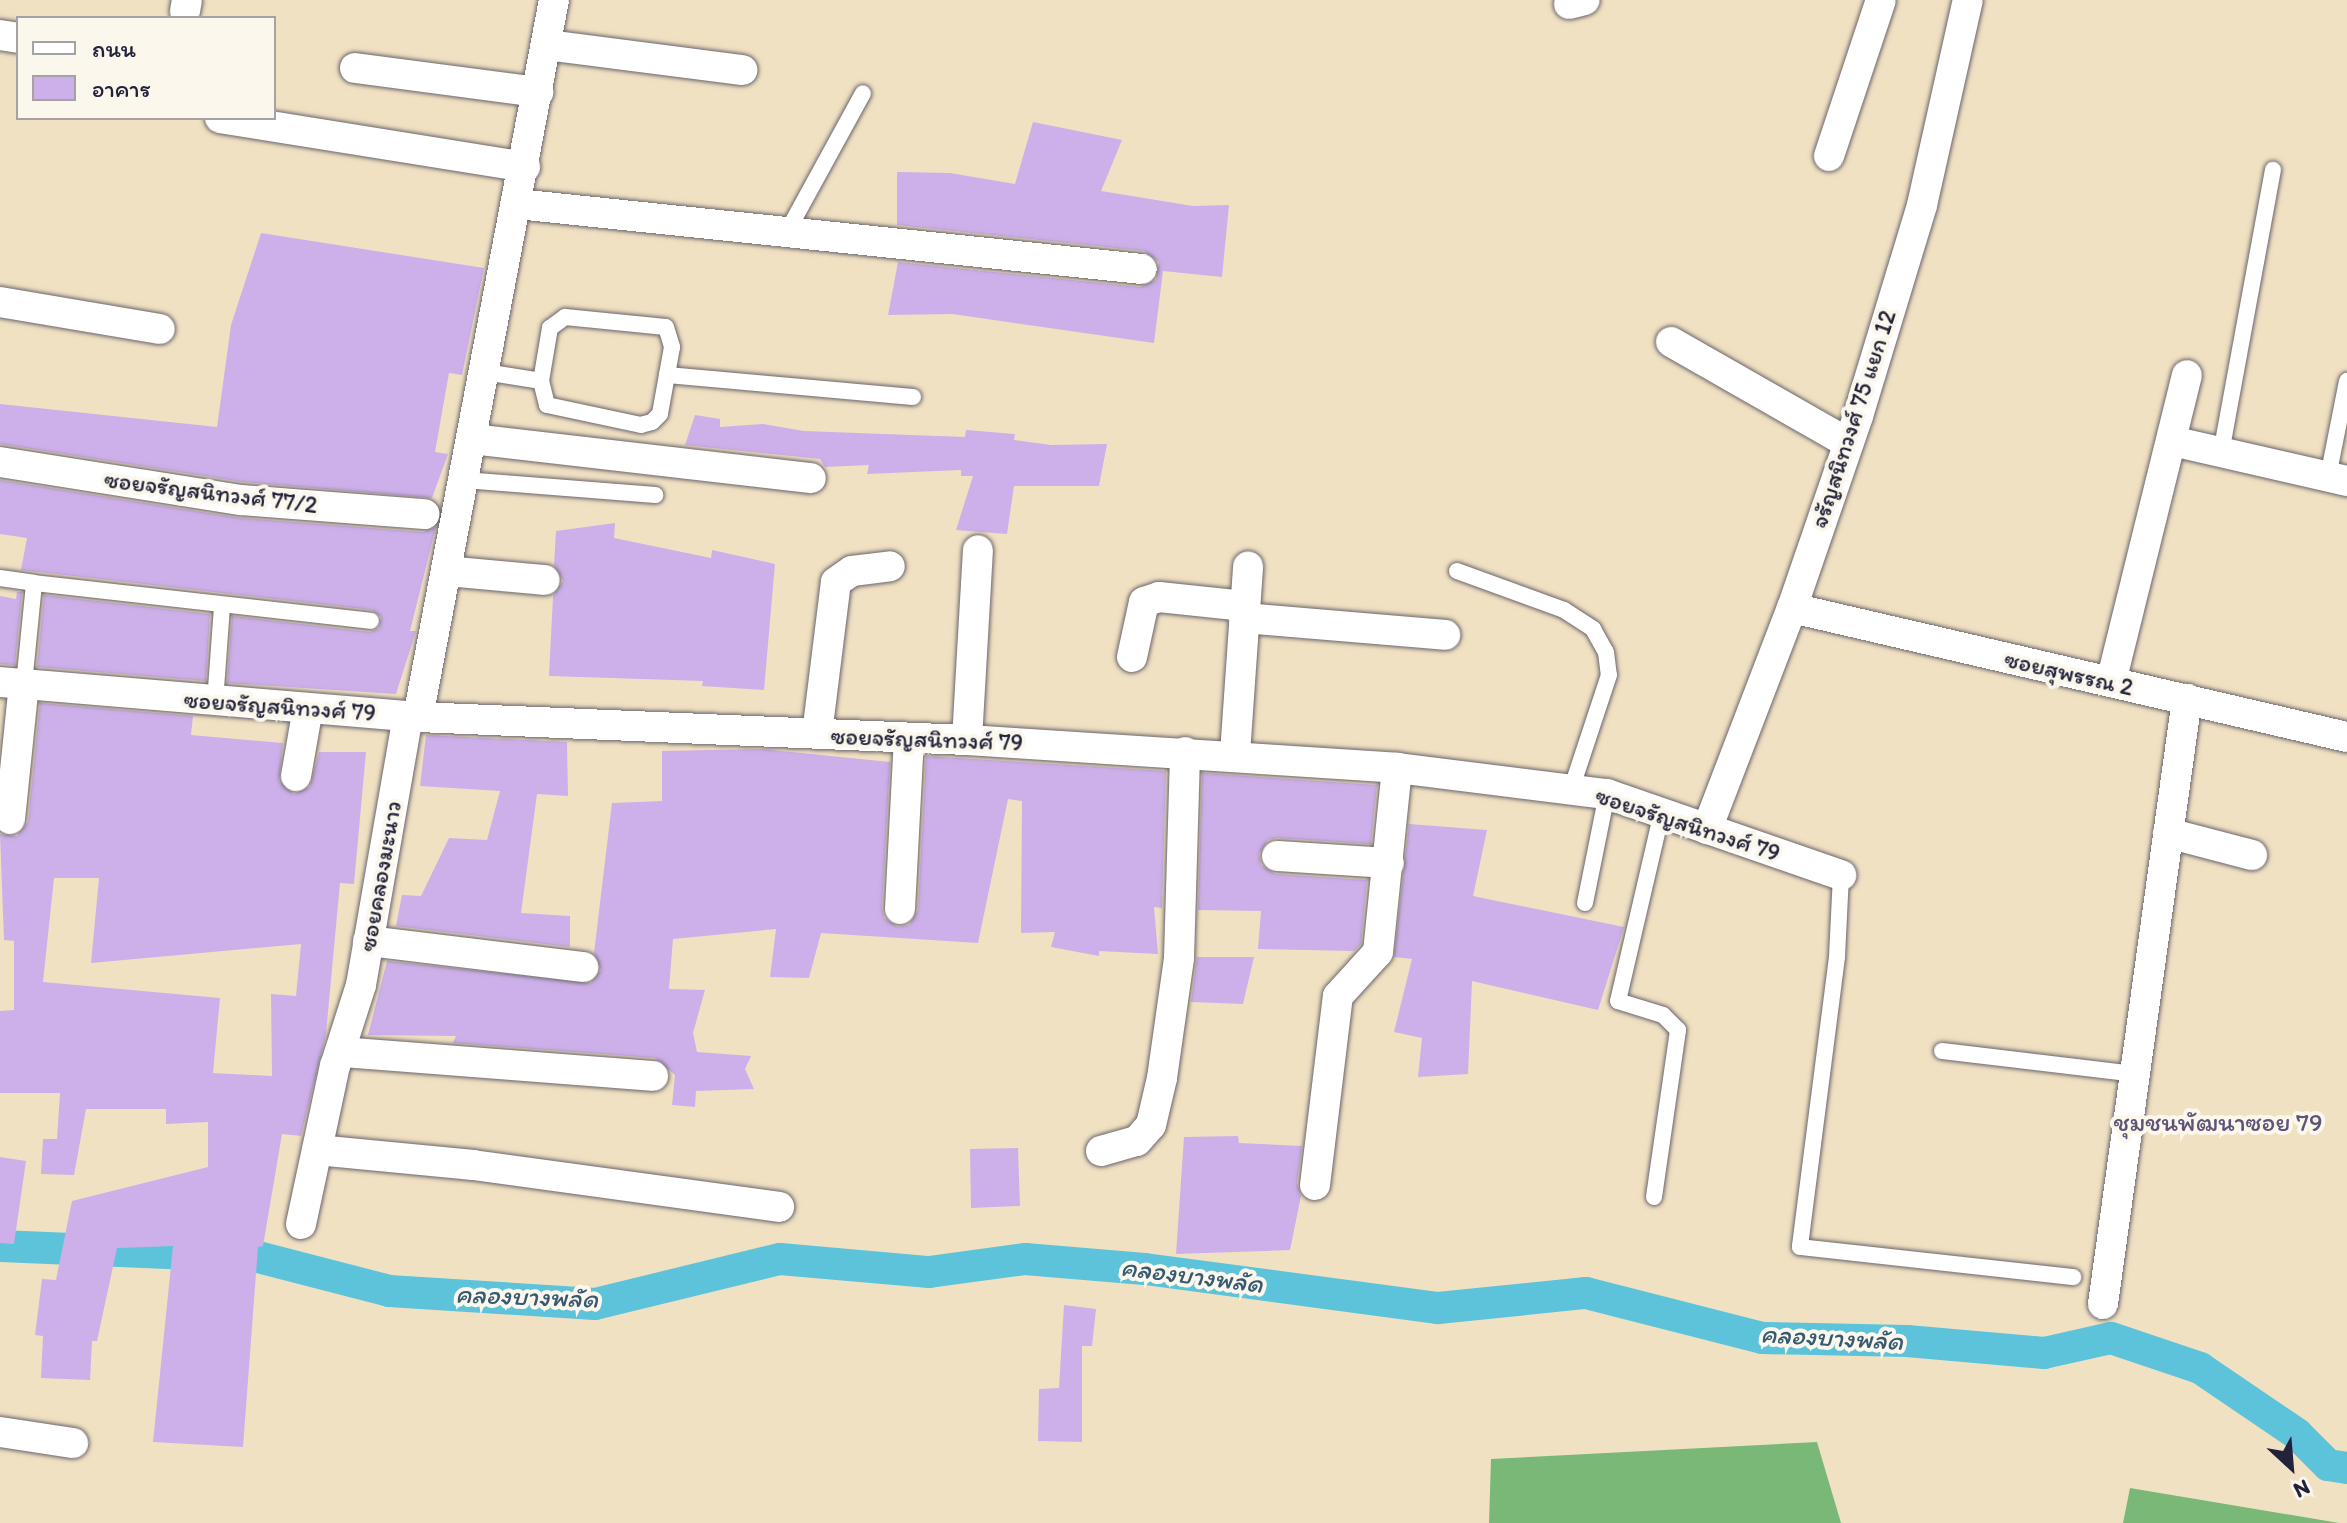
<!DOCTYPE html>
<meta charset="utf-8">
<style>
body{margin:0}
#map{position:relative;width:2347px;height:1523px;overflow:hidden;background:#f1e1c3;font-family:Itim,"Playpen Sans Thai",sans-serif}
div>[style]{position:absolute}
.forest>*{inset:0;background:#7ab878}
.canal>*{height:32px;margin:-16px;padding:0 16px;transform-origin:16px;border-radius:16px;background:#5dc3da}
.building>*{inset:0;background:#cdb0e9}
.roads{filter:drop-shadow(0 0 2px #6a656b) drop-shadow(0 0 2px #6a656b)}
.lane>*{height:16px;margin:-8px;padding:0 8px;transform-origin:8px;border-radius:8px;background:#fff}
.street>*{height:30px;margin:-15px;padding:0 15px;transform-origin:15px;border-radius:15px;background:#fff}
span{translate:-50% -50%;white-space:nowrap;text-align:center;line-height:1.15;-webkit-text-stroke:8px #fbf7ec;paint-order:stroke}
.street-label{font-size:24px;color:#22223b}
.neighbourhood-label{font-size:26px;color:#5e5478}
.water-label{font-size:26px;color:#375a73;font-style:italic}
.legend{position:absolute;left:16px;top:16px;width:260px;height:104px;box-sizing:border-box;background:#fbf7ec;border:2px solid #a4a2a5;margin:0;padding:10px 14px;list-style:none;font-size:24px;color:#22223b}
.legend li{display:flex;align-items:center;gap:16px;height:40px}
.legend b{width:40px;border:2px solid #a4a2a5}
.north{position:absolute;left:2251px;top:1427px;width:80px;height:80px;-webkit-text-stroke:6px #fbf7ec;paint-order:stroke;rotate:154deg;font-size:22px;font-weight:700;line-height:32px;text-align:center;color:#22223b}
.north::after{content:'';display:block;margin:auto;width:28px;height:36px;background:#22223b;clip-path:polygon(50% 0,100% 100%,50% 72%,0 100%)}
</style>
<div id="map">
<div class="forest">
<i style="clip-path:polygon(1817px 1442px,1841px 1523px,1489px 1523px,1491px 1459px)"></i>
<i style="clip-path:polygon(2130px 1488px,2339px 1523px,2123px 1523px)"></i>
</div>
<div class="canal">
<i style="left:0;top:1246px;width:258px;rotate:2.4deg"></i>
<i style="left:258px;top:1257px;width:135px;rotate:14.5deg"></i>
<i style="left:389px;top:1291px;width:206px;rotate:3.6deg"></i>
<i style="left:595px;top:1304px;width:190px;rotate:-13.7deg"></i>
<i style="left:780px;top:1259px;width:150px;rotate:5deg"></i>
<i style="left:929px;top:1272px;width:97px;rotate:-7.7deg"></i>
<i style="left:1025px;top:1259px;width:120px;rotate:4.8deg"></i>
<i style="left:1145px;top:1269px;width:296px;rotate:7.6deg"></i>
<i style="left:1438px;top:1308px;width:149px;rotate:-5.8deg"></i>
<i style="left:1586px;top:1293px;width:182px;rotate:14.3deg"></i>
<i style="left:1762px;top:1338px;width:145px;rotate:1.2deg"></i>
<i style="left:1907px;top:1341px;width:138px;rotate:5deg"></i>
<i style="left:2044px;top:1353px;width:69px;rotate:-12.6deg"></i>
<i style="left:2111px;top:1338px;width:94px;rotate:18.6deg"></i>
<i style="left:2200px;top:1368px;width:117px;rotate:34.2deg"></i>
<i style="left:2297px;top:1434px;width:44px;rotate:45deg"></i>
<i style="left:2328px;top:1465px;width:19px;rotate:9deg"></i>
</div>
<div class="building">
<i style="clip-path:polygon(1033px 122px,1122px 140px,1101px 191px,1193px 206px,1229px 205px,1222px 277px,1163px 271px,1154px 343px,952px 314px,888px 315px,898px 262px,1140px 287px,1156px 280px,1159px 262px,1144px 251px,897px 225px,897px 172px,950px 173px,1015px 184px)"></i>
<i style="clip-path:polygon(261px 233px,484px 268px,462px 375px,449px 373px,435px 452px,448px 454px,432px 498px,243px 482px,0 444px,0 404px,217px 427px,231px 325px)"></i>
<i style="clip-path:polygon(695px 415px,720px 419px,720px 427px,763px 424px,804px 431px,965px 437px,966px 430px,1015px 434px,1014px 440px,1051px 445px,1107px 444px,1099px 486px,1014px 486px,1007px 534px,956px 530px,973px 476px,961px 476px,961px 470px,867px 474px,869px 465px,825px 467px,820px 459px,685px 445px)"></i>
<i style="clip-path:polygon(0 480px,240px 518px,423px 532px,436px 527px,410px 631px,416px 631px,396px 694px,227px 683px,232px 616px,370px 632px,379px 628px,381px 617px,372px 610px,21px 570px,27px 538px,0 534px)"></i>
<i style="clip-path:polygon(615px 523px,614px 538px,711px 558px,712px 550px,775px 564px,764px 690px,702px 686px,703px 681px,549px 676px,553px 596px,563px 581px,554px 565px,556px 531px)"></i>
<i style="clip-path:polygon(17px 592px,22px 592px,15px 665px,0 664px,0 596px,16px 599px)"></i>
<i style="clip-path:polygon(44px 595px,210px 614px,206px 681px,37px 667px)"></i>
<i style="clip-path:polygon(evenodd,40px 703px,193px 716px,191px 735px,283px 743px,279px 781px,294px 794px,310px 787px,319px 752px,366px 752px,354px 884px,340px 883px,326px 1034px,301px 1136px,282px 1134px,263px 1246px,258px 1247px,243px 1447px,153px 1442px,173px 1246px,117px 1248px,97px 1341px,92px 1341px,90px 1380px,41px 1378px,43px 1336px,35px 1335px,42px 1279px,56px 1280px,72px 1201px,208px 1167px,208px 1122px,166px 1124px,166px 1109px,86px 1109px,74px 1175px,41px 1174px,43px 1139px,57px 1139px,60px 1093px,0 1093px,0 1011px,14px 1010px,14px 941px,4px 940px,0 834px,17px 836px,28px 822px,40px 703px,54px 878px,99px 878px,91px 963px,301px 944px,296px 996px,271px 994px,272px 1076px,213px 1073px,220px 998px,43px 982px,54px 878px)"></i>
<i style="clip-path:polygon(426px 735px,567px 742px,568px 796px,537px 794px,521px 913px,570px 916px,570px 947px,396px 926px,402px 895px,421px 896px,449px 838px,487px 840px,500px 791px,420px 786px)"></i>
<i style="clip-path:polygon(762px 749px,890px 762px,882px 908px,884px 918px,898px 927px,909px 925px,918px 910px,926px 756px,1166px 771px,1162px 908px,1154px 907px,1158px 954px,1099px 951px,1099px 956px,1051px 947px,1055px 932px,1021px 933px,1022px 801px,1008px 799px,978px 943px,821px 933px,809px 978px,770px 977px,776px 929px,673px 939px,669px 989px,705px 990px,693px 1033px,697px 1052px,751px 1056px,745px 1069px,754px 1089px,696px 1091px,695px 1107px,672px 1105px,675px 1075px,655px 1058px,453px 1043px,456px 1036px,368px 1035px,387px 961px,591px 983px,601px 970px,594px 953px,612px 803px,662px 801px,662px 751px)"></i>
<i style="clip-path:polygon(1202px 773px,1377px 785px,1371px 844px,1277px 838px,1268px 840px,1259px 854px,1261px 865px,1275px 874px,1367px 880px,1361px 944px,1354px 951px,1258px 949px,1261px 911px,1198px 910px)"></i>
<i style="clip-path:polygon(1409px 824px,1487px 830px,1473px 896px,1624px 927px,1598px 1010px,1472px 981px,1468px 1074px,1418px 1077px,1422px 1038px,1394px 1032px,1412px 959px,1394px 957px)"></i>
<i style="clip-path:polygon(1197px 957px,1254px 957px,1243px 1004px,1191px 1002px)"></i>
<i style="clip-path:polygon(1238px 1136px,1239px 1143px,1302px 1146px,1297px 1183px,1301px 1196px,1290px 1250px,1176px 1254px,1184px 1137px)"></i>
<i style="clip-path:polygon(1018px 1148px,1020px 1206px,971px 1208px,970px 1149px)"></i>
<i style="clip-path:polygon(0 1157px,26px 1161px,14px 1244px,0 1243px)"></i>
<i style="clip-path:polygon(1064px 1305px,1096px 1309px,1092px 1346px,1082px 1346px,1082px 1442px,1038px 1441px,1039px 1389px,1059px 1388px)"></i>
</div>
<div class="roads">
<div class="lane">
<i style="left:787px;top:232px;width:158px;rotate:-61.3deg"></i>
<i style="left:565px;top:317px;width:101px;rotate:5.7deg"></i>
<i style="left:666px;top:327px;width:21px;rotate:73deg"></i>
<i style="left:672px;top:347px;width:68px;rotate:100.2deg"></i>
<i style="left:660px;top:414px;width:11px;rotate:135deg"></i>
<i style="left:652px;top:422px;width:11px;rotate:165deg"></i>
<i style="left:641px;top:425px;width:96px;rotate:-168deg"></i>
<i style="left:547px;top:405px;width:25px;rotate:-104deg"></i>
<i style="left:541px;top:381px;width:54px;rotate:-80.4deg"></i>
<i style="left:550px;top:328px;width:19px;rotate:-36deg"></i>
<i style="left:485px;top:372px;width:57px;rotate:9.1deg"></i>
<i style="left:667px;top:375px;width:247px;rotate:5.1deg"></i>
<i style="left:2221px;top:453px;width:288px;rotate:-79.6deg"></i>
<i style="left:2328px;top:477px;width:98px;rotate:-78.8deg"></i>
<i style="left:464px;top:480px;width:192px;rotate:4.5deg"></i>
<i style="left:1457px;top:571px;width:114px;rotate:20deg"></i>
<i style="left:1564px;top:610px;width:35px;rotate:33deg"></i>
<i style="left:1593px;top:629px;width:26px;rotate:61deg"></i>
<i style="left:1606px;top:652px;width:23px;rotate:83deg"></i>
<i style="left:1609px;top:675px;width:118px;rotate:108.3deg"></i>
<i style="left:0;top:578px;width:34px;rotate:8deg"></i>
<i style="left:24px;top:684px;width:101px;rotate:-84.3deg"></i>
<i style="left:34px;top:583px;width:339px;rotate:6.4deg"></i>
<i style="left:215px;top:702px;width:96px;rotate:-85.8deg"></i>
<i style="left:1841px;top:875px;width:82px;rotate:92.8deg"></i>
<i style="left:1837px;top:957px;width:292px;rotate:97.3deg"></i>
<i style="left:1800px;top:1247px;width:275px;rotate:6.3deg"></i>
<i style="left:1585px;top:903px;width:111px;rotate:-78.6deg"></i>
<i style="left:1942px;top:1051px;width:194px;rotate:6.8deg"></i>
<i style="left:1654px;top:1197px;width:169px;rotate:-81.8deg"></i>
<i style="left:1678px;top:1030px;width:21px;rotate:-135deg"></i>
<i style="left:1663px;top:1015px;width:47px;rotate:-162.7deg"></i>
<i style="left:1618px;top:1001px;width:194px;rotate:-76.9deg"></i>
</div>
<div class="street">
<i style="left:1569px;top:4px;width:16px;rotate:-14deg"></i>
<i style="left:185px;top:11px;width:11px;rotate:-80deg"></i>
<i style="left:0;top:35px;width:18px;rotate:9deg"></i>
<i style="left:547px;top:45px;width:197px;rotate:7.3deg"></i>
<i style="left:355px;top:68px;width:185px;rotate:7.5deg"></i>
<i style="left:220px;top:118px;width:309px;rotate:9.1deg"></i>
<i style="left:1829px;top:156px;width:164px;rotate:-71.6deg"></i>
<i style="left:517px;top:204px;width:628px;rotate:5.94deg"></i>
<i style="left:0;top:302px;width:162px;rotate:9.6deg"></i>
<i style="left:1671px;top:342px;width:204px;rotate:29.7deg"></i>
<i style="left:472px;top:439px;width:341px;rotate:6.6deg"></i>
<i style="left:2172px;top:441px;width:180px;rotate:12.9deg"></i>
<i style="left:0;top:462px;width:244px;rotate:9deg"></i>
<i style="left:241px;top:500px;width:184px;rotate:4.4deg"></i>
<i style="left:446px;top:571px;width:99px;rotate:5.2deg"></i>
<i style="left:1792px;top:608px;width:570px;rotate:13.09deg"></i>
<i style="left:1244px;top:618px;width:202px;rotate:4.8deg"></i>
<i style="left:1132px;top:657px;width:56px;rotate:-77.7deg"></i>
<i style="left:1144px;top:602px;width:16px;rotate:-18deg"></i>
<i style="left:1159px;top:597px;width:86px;rotate:6deg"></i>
<i style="left:0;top:682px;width:419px;rotate:4.8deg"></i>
<i style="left:418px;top:717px;width:549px;rotate:2.4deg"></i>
<i style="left:967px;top:740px;width:431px;rotate:3.7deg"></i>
<i style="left:1397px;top:768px;width:212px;rotate:7.1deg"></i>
<i style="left:1607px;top:794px;width:248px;rotate:19.1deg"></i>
<i style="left:2111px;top:682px;width:316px;rotate:-76.1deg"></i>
<i style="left:418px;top:717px;width:730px;rotate:-79.26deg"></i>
<i style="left:817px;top:734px;width:153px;rotate:-82.9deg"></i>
<i style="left:836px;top:582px;width:19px;rotate:-35deg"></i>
<i style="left:852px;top:571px;width:38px;rotate:-7deg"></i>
<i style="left:967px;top:740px;width:190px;rotate:-86.7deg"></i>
<i style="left:1235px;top:754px;width:188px;rotate:-86deg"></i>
<i style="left:296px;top:776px;width:69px;rotate:-80deg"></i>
<i style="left:10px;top:819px;width:136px;rotate:-84.1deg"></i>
<i style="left:1707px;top:829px;width:237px;rotate:-69deg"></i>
<i style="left:1792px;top:608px;width:203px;rotate:-71deg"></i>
<i style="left:1858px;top:416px;width:220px;rotate:-73.1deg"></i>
<i style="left:1922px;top:205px;width:210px;rotate:-77.4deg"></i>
<i style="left:2168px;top:833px;width:87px;rotate:14.7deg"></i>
<i style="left:1277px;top:856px;width:112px;rotate:3.6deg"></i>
<i style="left:900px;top:909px;width:171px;rotate:-87deg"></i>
<i style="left:368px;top:941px;width:217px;rotate:6.9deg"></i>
<i style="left:342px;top:1052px;width:312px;rotate:4.4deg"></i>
<i style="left:317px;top:1150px;width:157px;rotate:5.5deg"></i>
<i style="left:473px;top:1165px;width:309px;rotate:7.8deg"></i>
<i style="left:1101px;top:1151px;width:37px;rotate:-16deg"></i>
<i style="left:1137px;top:1141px;width:21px;rotate:-49deg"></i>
<i style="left:1151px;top:1125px;width:48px;rotate:-76.8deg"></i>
<i style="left:1162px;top:1078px;width:121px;rotate:-81.9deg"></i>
<i style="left:1179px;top:958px;width:206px;rotate:-88.3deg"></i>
<i style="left:1315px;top:1185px;width:190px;rotate:-83.1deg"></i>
<i style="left:1338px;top:996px;width:59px;rotate:-47.7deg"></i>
<i style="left:1378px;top:952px;width:185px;rotate:-84.1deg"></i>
<i style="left:301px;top:1224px;width:162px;rotate:-77.9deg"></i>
<i style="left:335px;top:1066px;width:85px;rotate:-72.2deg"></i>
<i style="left:361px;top:985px;width:273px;rotate:-80.1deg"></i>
<i style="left:2103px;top:1304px;width:611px;rotate:-82.1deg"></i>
<i style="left:0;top:1432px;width:74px;rotate:8.6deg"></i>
</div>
</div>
<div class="street-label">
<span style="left:1853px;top:419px;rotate:-72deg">จรัญสนิทวงศ์ 75 แยก 12</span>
<span style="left:211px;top:492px;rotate:7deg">ซอยจรัญสนิทวงศ์ 77/2</span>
<span style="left:2069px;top:673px;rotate:13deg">ซอยสุพรรณ 2</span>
<span style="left:280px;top:706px;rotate:4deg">ซอยจรัญสนิทวงศ์ 79</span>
<span style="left:927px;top:739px;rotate:2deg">ซอยจรัญสนิทวงศ์ 79</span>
<span style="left:1688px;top:824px;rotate:18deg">ซอยจรัญสนิทวงศ์ 79</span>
<span style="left:380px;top:876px;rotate:-80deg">ซอยคลองมะนาว</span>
</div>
<div class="neighbourhood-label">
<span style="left:2218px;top:1123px">ชุมชนพัฒนาซอย 79</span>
</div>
<div class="water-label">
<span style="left:1192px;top:1276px;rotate:7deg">คลองบางพลัด</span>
<span style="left:527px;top:1297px;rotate:2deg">คลองบางพลัด</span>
<span style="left:1832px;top:1338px;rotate:3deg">คลองบางพลัด</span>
</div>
<ul class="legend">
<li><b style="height:10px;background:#fff"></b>ถนน</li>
<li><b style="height:22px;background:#cdb0e9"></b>อาคาร</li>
</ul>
<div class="north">N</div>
</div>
